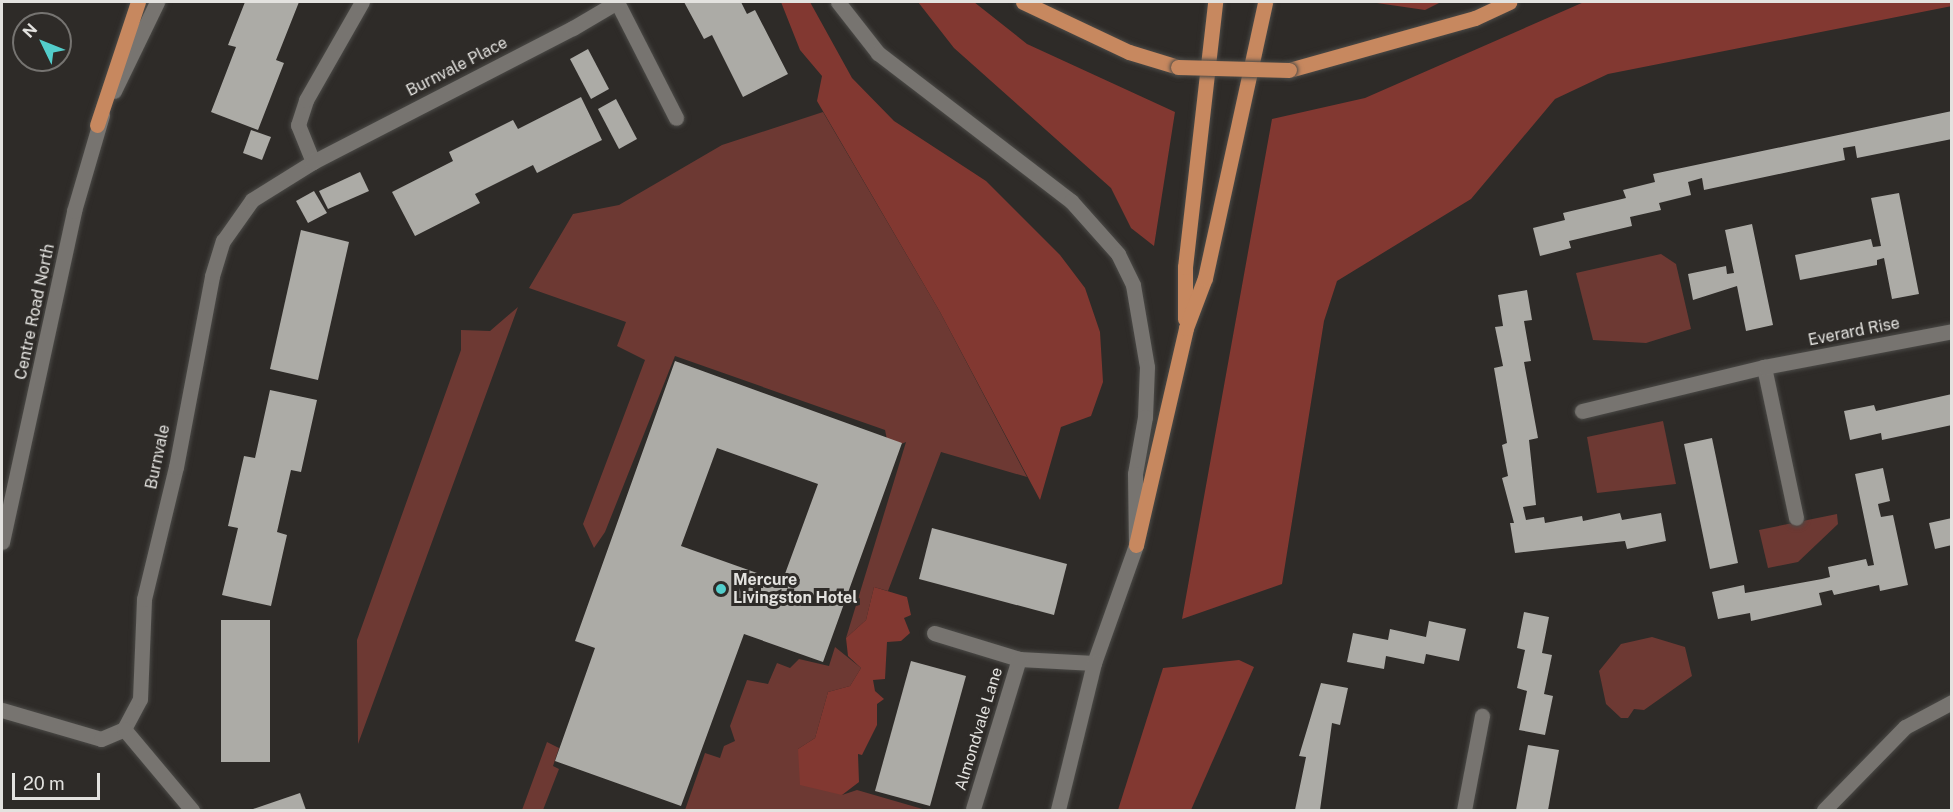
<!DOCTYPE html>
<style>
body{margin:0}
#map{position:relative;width:1953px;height:812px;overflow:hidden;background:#2e2b28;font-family:"Public Sans",sans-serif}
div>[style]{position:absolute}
.green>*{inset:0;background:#6d3933}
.forest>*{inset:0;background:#823831}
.building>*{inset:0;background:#acaba6}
.roads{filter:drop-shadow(0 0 2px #4b4a47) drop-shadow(0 0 2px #4b4a47)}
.minor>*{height:15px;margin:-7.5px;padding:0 7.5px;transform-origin:7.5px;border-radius:7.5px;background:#777470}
.tertiary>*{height:15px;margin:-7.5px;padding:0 7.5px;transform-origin:7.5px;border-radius:7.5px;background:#777470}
.primary>*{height:15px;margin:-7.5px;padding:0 7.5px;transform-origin:7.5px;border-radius:7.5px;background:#c7885f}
.bridges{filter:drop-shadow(0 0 2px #4b4a47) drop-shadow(0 0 2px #4b4a47)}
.primary-bridge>*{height:15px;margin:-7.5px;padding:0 7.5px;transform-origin:7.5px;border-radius:7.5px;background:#c7885f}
.dots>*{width:16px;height:16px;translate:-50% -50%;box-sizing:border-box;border:3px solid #2e2b28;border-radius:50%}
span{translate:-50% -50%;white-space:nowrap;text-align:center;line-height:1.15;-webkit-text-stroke:6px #2e2b28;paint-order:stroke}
.street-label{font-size:16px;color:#e3e2df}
.poi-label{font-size:16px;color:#e3e2df;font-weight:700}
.left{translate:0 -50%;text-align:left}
.frame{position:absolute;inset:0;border:3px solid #e3e2df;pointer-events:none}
.north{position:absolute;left:12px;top:12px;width:60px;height:60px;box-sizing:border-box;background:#2e2b28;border:2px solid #767471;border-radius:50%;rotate:313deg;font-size:16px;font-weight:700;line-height:24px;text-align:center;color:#e3e2df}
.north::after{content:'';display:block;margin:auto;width:21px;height:27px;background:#53cdcb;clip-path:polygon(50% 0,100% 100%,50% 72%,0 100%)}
.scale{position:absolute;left:12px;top:773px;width:88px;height:27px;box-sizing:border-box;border:3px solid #e3e2df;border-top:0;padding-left:8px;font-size:18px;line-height:21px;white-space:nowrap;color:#e3e2df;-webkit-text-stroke:4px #2e2b28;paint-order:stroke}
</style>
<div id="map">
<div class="green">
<i style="clip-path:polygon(823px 112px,940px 312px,1027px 477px,941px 452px,888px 591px,874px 587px,866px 620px,846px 638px,906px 442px,889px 449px,885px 430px,675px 356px,605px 532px,594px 548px,583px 524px,645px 360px,617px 346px,626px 322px,529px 288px,573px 214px,619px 205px,722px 145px)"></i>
<i style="clip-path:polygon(1661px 254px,1676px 264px,1691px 329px,1646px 343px,1593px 340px,1576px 273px)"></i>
<i style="clip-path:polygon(518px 307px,358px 744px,357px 640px,461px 350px,461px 330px,490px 331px)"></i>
<i style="clip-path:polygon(1663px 421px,1676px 484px,1597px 493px,1587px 437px)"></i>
<i style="clip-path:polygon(1837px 514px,1838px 524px,1798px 562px,1768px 568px,1759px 530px)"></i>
<i style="clip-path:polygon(1652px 637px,1685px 647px,1692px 676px,1644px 710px,1634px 709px,1628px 718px,1621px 718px,1606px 704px,1599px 671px,1621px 644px)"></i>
<i style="clip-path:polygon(835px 647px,861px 668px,850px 686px,828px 692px,815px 738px,798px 749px,842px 795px,857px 790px,926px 810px,685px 810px,705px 753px,720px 758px,724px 746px,735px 741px,730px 726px,747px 680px,768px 684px,777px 663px,790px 668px,799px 659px,829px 666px)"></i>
<i style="clip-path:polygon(547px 742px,559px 748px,553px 766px,559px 769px,543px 810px,522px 810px)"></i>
</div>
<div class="forest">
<i style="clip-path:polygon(781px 2px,810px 2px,852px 78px,894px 121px,986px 181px,1060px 255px,1085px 288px,1100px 332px,1103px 382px,1091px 416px,1061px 427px,1040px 500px,940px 312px,817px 101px,822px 76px,800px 50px)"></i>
<i style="clip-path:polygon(918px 2px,974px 2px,1027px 44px,1175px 112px,1154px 246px,1131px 228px,1111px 188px,954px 48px)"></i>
<i style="clip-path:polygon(1370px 2px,1441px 2px,1425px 10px)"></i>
<i style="clip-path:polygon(1584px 2px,1951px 2px,1952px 6px,1608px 74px,1555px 99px,1471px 199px,1337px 281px,1324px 321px,1282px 584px,1182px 619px,1272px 119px,1365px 98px)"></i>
<i style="clip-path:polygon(874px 587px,907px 597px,911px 615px,904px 618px,910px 633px,901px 641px,887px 642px,885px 679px,873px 680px,875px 691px,884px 699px,877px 704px,877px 725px,862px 755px,858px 754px,859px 782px,842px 795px,800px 785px,798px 749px,815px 738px,828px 692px,850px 686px,861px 668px,848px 656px,846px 638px,866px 620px)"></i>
<i style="clip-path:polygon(1239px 660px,1254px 667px,1191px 810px,1118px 810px,1163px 668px)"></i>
</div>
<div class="building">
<i style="clip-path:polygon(245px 2px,299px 2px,276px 60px,284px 63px,258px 130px,211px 112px,236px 47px,228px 45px)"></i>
<i style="clip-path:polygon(684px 2px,741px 2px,747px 14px,755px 10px,788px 74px,743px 97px,712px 35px,704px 39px)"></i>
<i style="clip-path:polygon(588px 49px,609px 89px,591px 99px,570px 59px)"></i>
<i style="clip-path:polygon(581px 97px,602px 140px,537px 173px,533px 165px,475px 194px,480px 203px,415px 236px,392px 192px,453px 161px,449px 152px,513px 120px,518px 129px)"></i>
<i style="clip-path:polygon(616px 99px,637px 139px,619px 149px,598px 109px)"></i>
<i style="clip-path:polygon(1952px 111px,1952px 139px,1857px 158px,1855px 146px,1843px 148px,1845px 160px,1704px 190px,1702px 178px,1688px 182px,1691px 195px,1659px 203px,1661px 210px,1630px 217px,1632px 226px,1569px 241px,1571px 248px,1540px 256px,1533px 228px,1565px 220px,1563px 213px,1626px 198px,1623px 190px,1655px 182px,1653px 174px)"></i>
<i style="clip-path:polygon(251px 130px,271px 137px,262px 160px,243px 153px)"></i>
<i style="clip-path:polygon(360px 172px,369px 191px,328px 209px,319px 191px)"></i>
<i style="clip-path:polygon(314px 191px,327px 213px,308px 223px,296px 201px)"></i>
<i style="clip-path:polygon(1899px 193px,1919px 294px,1892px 299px,1884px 258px,1877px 260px,1877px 265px,1800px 280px,1795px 255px,1871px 239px,1873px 247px,1881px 246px,1871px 198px)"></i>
<i style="clip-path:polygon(1752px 224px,1773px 325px,1746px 331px,1737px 286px,1693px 300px,1688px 274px,1726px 266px,1727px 274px,1734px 273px,1725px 230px)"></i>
<i style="clip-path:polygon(301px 230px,349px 242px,318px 380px,270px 369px)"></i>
<i style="clip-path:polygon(1527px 290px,1532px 320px,1524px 321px,1531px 361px,1524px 362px,1538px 438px,1529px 440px,1536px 505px,1523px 507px,1526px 520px,1544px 517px,1545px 523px,1582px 516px,1583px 521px,1620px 513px,1622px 520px,1661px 513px,1666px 541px,1627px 549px,1625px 541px,1515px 553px,1510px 523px,1514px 523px,1502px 478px,1508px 476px,1502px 445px,1507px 443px,1494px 368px,1503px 366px,1495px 327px,1503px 326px,1498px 295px)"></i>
<i style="clip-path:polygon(evenodd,675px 361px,902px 443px,823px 662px,744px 634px,681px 806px,555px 761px,595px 648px,575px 641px,675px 361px,717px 448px,818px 484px,782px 582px,681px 546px,717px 448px)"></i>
<i style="clip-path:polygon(270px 390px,317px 400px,301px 472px,291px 470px,277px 532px,287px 535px,271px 606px,222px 595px,238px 528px,228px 526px,244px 456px,255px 458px)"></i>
<i style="clip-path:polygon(1952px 394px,1952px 425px,1882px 440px,1881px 433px,1850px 440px,1844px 411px,1874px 405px,1876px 411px)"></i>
<i style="clip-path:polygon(1712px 438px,1738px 563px,1710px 569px,1684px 444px)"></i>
<i style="clip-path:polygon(1883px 468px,1890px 501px,1878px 504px,1879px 509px,1881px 517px,1893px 515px,1908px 585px,1880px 591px,1879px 585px,1834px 595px,1832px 590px,1819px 593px,1822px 605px,1751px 621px,1750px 613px,1718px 619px,1712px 592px,1744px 585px,1745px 593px,1822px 579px,1830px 577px,1828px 567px,1866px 559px,1868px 566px,1874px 565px,1855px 474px)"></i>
<i style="clip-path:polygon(1952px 518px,1952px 545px,1935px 549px,1929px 523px)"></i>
<i style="clip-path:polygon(932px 528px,1067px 564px,1054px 615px,919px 579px)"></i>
<i style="clip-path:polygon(1524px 612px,1549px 617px,1542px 653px,1552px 655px,1544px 694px,1553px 696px,1545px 735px,1519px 730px,1527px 691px,1517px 688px,1525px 650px,1517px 648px)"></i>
<i style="clip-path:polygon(221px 620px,270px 620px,270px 762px,221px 762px)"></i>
<i style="clip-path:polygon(1429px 621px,1466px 629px,1459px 661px,1426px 654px,1424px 664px,1386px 656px,1384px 669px,1347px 662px,1353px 633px,1388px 640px,1390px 629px,1426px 637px)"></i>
<i style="clip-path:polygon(911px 661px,966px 676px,930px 806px,875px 791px)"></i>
<i style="clip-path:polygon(1321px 683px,1348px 688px,1340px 725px,1332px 723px,1320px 810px,1295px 810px,1306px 757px,1299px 756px)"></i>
<i style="clip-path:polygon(1528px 745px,1559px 750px,1548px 810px,1516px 810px)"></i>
<i style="clip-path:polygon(300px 793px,306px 810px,250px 810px)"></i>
</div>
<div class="roads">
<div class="minor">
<i style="left:617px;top:2px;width:130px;rotate:63deg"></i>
<i style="left:313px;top:162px;width:40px;rotate:-112deg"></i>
<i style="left:298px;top:125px;width:26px;rotate:-72deg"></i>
<i style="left:306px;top:100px;width:113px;rotate:-60.3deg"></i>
<i style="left:1764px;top:367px;width:154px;rotate:78deg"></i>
<i style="left:1582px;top:411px;width:187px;rotate:-13.6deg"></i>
<i style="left:1764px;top:367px;width:191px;rotate:-10.8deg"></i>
<i style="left:934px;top:633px;width:89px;rotate:17deg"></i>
<i style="left:1019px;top:659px;width:75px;rotate:3.1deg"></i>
<i style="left:2px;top:710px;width:103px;rotate:16.3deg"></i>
<i style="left:101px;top:739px;width:25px;rotate:-23deg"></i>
<i style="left:124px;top:729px;width:34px;rotate:-62deg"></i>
<i style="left:140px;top:699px;width:100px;rotate:-87.7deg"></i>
<i style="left:144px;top:599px;width:136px;rotate:-76.4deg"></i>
<i style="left:176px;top:467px;width:194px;rotate:-79.3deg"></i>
<i style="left:212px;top:276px;width:37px;rotate:-73deg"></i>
<i style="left:223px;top:241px;width:50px;rotate:-54.7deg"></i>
<i style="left:252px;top:200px;width:72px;rotate:-31.9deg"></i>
<i style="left:313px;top:162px;width:292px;rotate:-27.3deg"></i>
<i style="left:573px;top:28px;width:51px;rotate:-30.6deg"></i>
<i style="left:124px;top:729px;width:106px;rotate:50deg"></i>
<i style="left:973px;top:809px;width:157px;rotate:-73deg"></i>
<i style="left:1464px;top:810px;width:96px;rotate:-79.2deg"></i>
</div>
<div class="tertiary">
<i style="left:838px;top:2px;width:65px;rotate:51.9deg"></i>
<i style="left:878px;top:53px;width:243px;rotate:37.5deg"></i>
<i style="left:1071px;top:201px;width:71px;rotate:48.4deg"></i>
<i style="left:1118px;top:254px;width:34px;rotate:64deg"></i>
<i style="left:1133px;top:285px;width:83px;rotate:80.3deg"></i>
<i style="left:1147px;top:367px;width:50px;rotate:92.3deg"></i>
<i style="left:1145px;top:417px;width:58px;rotate:100deg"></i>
<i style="left:1135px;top:474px;width:71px;rotate:89.2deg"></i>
<i style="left:1136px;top:545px;width:125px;rotate:109.6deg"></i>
<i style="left:1094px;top:663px;width:151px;rotate:103.8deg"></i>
<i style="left:114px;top:91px;width:99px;rotate:-64.2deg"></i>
<i style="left:2px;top:542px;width:339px;rotate:-77.7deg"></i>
<i style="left:74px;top:211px;width:100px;rotate:-73.7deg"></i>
<i style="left:1824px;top:810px;width:116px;rotate:-45.7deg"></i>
<i style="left:1905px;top:727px;width:53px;rotate:-28deg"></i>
</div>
<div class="primary">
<i style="left:1023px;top:2px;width:117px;rotate:25.3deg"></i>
<i style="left:1129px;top:52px;width:51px;rotate:17deg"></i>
<i style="left:1289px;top:70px;width:193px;rotate:-15.6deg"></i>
<i style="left:1475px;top:18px;width:38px;rotate:-25deg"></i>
<i style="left:97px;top:125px;width:130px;rotate:-71.6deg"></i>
<i style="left:1185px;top:319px;width:52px;rotate:-90deg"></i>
<i style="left:1185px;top:267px;width:267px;rotate:-83.5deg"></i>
<i style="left:1136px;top:545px;width:223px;rotate:-77deg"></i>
<i style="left:1186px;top:328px;width:53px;rotate:-69.2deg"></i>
<i style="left:1205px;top:278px;width:282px;rotate:-77.7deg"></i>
</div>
</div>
<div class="bridges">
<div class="primary-bridge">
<i style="left:1178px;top:67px;width:111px;rotate:1.5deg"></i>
</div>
</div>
<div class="dots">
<i style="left:721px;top:589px;background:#53cdcb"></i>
</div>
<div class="street-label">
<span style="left:457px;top:67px;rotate:-27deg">Burnvale Place</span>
<span style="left:35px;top:312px;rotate:-78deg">Centre Road North</span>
<span style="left:1854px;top:332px;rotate:-11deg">Everard Rise</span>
<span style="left:158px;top:457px;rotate:-78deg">Burnvale</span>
<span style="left:979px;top:729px;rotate:-73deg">Almondvale Lane</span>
</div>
<div class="poi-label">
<span class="left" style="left:733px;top:589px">Mercure<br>Livingston Hotel</span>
</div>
<div class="frame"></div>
<div class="north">N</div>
<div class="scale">20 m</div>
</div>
